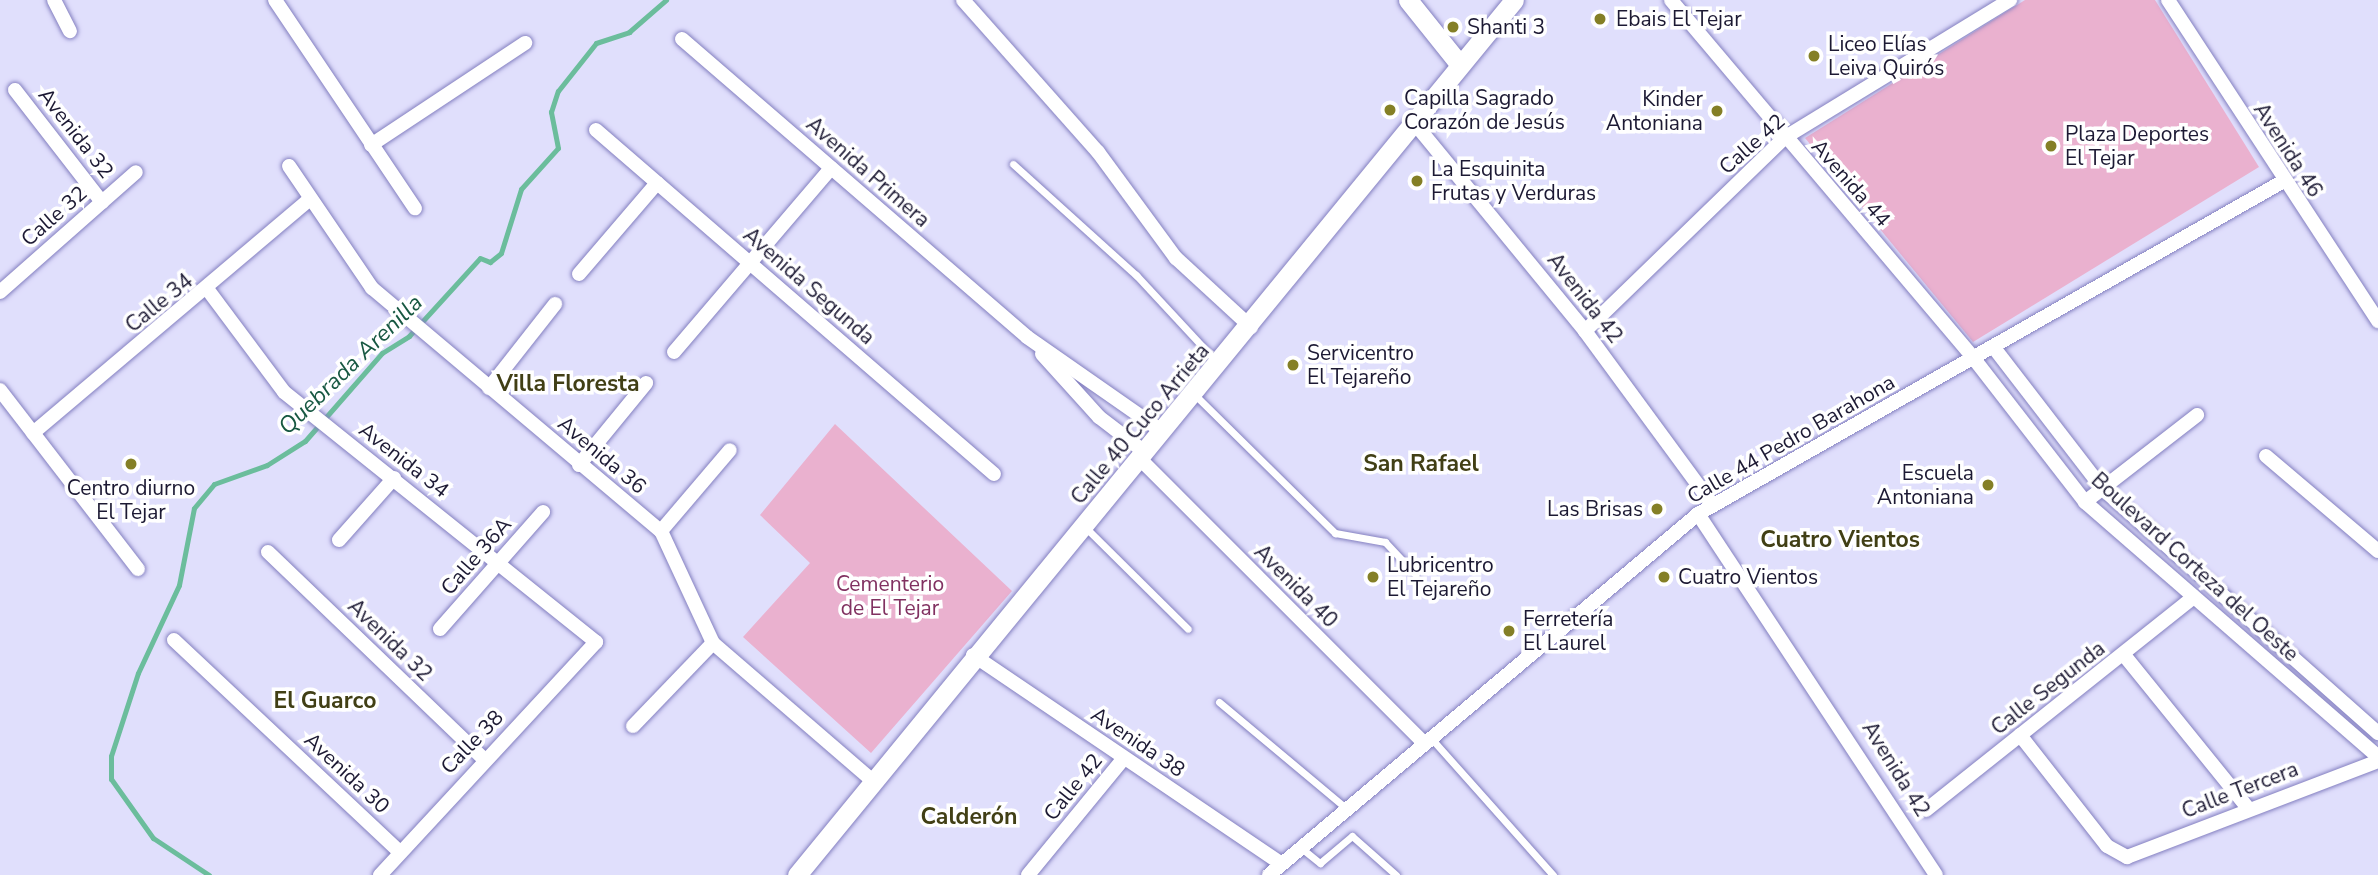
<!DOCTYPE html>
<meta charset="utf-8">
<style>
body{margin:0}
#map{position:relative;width:2378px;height:875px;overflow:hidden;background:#e0dffc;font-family:"Nunito Sans",sans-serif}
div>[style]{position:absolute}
.green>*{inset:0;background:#eab1cf}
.stream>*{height:5px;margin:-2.5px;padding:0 2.5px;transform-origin:2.5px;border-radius:2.5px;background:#6bbd9c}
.roads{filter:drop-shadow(0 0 2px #837fc0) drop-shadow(0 0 2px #837fc0)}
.service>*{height:7px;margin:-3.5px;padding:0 3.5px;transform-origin:3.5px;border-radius:3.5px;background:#fff}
.minor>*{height:14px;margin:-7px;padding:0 7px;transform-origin:7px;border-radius:7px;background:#fff}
.secondary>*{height:19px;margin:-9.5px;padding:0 9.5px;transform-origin:9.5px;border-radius:9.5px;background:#fff}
.dots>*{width:19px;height:19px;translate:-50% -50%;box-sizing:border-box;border:4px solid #fff;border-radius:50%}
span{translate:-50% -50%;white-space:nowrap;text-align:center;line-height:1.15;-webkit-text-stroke:7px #fff;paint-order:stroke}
.poi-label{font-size:21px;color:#1c1933}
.left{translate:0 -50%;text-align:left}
.right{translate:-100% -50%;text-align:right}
.street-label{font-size:21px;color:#1c1933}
.park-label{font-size:21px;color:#813161}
.water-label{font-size:23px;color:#175842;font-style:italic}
.neighbourhood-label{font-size:23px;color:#413f15;font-weight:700}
</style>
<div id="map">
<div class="green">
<i style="clip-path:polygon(2025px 0,2155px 0,2259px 167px,1973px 342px,1805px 138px)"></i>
<i style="clip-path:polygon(835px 424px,1012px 591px,871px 753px,743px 637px,810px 563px,760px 515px)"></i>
</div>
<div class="stream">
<i style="left:209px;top:875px;width:67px;rotate:-146.5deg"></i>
<i style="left:153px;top:838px;width:72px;rotate:-125.4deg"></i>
<i style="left:111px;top:779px;width:23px;rotate:-90deg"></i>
<i style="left:111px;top:756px;width:87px;rotate:-72deg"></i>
<i style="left:138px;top:673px;width:97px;rotate:-65deg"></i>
<i style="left:179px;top:585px;width:78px;rotate:-79deg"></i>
<i style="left:194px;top:508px;width:31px;rotate:-50deg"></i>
<i style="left:214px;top:484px;width:56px;rotate:-19.7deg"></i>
<i style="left:267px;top:465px;width:45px;rotate:-32.3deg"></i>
<i style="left:305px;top:441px;width:117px;rotate:-48.8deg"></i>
<i style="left:382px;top:353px;width:32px;rotate:-32deg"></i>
<i style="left:409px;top:336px;width:105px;rotate:-47.7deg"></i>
<i style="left:480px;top:258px;width:11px;rotate:22deg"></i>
<i style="left:490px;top:262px;width:14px;rotate:-39deg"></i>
<i style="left:501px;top:253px;width:67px;rotate:-72.6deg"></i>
<i style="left:521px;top:189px;width:55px;rotate:-47.9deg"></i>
<i style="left:558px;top:148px;width:37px;rotate:-101deg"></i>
<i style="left:551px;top:112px;width:22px;rotate:-72deg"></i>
<i style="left:558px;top:91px;width:61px;rotate:-51.6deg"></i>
<i style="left:596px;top:43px;width:35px;rotate:-18deg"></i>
<i style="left:629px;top:32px;width:49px;rotate:-40.9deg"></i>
</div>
<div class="roads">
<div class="service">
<i style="left:1013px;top:164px;width:166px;rotate:42.1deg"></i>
<i style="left:1136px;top:275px;width:116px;rotate:47.1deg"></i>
<i style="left:1195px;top:395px;width:197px;rotate:44.6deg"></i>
<i style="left:1335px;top:533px;width:51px;rotate:10.2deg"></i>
<i style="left:1385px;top:542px;width:45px;rotate:46.8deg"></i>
<i style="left:1084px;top:526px;width:146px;rotate:44.7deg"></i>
<i style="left:1219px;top:702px;width:167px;rotate:39.9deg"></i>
<i style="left:1430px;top:737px;width:185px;rotate:48.3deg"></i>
<i style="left:1300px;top:847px;width:26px;rotate:39deg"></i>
<i style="left:1320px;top:863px;width:42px;rotate:-40.2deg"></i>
<i style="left:1352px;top:836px;width:59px;rotate:41.6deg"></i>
</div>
<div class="minor">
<i style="left:54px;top:0;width:35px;rotate:63deg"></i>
<i style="left:275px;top:0;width:251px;rotate:56.1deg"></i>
<i style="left:963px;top:0;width:203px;rotate:48.4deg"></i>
<i style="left:1098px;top:152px;width:132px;rotate:53.7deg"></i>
<i style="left:1176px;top:258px;width:102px;rotate:42.6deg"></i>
<i style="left:1671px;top:0;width:471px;rotate:49.8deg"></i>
<i style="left:1975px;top:360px;width:180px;rotate:52.2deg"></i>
<i style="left:2085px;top:502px;width:388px;rotate:41deg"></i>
<i style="left:2168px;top:0;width:384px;rotate:56.8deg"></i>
<i style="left:682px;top:39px;width:456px;rotate:40.8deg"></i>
<i style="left:1027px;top:337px;width:166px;rotate:34.9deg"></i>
<i style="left:15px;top:90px;width:142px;rotate:52.2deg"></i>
<i style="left:1416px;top:125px;width:266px;rotate:50.6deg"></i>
<i style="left:1585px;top:331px;width:216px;rotate:53.7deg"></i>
<i style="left:596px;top:130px;width:526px;rotate:40.84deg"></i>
<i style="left:371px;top:145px;width:185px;rotate:-33.5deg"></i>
<i style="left:289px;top:166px;width:148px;rotate:55.8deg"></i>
<i style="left:372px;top:288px;width:378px;rotate:40.1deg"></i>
<i style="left:661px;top:531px;width:123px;rotate:65.1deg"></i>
<i style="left:713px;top:643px;width:213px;rotate:40.8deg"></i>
<i style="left:579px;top:274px;width:120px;rotate:-49.4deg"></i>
<i style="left:208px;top:290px;width:127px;rotate:53.3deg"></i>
<i style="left:284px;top:392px;width:400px;rotate:38.7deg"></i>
<i style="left:596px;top:642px;width:318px;rotate:132.8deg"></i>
<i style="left:0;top:292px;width:181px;rotate:-41.4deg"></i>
<i style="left:1585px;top:331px;width:277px;rotate:-44.1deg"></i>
<i style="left:1784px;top:138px;width:265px;rotate:-31.4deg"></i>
<i style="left:1995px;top:349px;width:177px;rotate:52.4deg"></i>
<i style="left:2103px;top:489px;width:368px;rotate:41.6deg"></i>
<i style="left:674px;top:352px;width:242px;rotate:-49.5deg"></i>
<i style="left:1042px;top:354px;width:85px;rotate:47.9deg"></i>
<i style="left:1099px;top:417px;width:59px;rotate:37.5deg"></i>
<i style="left:489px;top:388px;width:107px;rotate:-51.8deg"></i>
<i style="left:0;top:390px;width:226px;rotate:52.4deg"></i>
<i style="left:33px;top:433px;width:360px;rotate:-40.2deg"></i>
<i style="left:2266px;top:456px;width:147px;rotate:40.3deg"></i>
<i style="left:1141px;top:460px;width:399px;rotate:45deg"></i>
<i style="left:579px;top:465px;width:106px;rotate:-50.7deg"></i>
<i style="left:2085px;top:502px;width:142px;rotate:-37.8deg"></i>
<i style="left:1698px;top:514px;width:432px;rotate:56.6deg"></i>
<i style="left:661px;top:531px;width:106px;rotate:-49.6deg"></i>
<i style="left:339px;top:540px;width:83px;rotate:-48.4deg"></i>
<i style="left:268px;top:552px;width:299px;rotate:43.8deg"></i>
<i style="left:440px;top:629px;width:156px;rotate:-48.6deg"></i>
<i style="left:174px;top:640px;width:308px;rotate:43.2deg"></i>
<i style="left:973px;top:655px;width:369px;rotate:34.1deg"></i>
<i style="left:2124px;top:655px;width:196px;rotate:51deg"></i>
<i style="left:633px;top:726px;width:115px;rotate:-46.1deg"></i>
<i style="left:2020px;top:735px;width:141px;rotate:51.9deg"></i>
<i style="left:2107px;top:846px;width:23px;rotate:29deg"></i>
<i style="left:2127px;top:857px;width:269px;rotate:-20.9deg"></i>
<i style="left:1926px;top:810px;width:342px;rotate:-38.5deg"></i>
<i style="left:1028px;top:875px;width:151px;rotate:-50.6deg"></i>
<i style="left:1269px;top:875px;width:561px;rotate:-40.08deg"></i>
<i style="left:1698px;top:514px;width:672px;rotate:-29.62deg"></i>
</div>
<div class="secondary">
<i style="left:1408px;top:0;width:83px;rotate:51.3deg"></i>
<i style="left:797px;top:875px;width:1131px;rotate:-50.67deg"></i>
</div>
</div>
<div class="dots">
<i style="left:1600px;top:19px;background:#847f26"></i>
<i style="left:1453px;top:27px;background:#847f26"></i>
<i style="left:1814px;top:56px;background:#847f26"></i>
<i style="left:1390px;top:110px;background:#847f26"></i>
<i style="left:1717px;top:111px;background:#847f26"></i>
<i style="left:2051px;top:146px;background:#847f26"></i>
<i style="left:1417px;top:181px;background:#847f26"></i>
<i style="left:1293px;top:365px;background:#847f26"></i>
<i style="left:131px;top:464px;background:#847f26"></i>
<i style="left:1988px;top:485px;background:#847f26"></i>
<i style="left:1657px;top:509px;background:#847f26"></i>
<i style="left:1373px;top:577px;background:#847f26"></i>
<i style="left:1664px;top:577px;background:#847f26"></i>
<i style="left:1509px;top:631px;background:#847f26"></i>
</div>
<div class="poi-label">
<span class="left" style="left:1616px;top:19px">Ebais El Tejar</span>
<span class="left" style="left:1467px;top:27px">Shanti 3</span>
<span class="left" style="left:1828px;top:56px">Liceo Elías<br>Leiva Quirós</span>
<span class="left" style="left:1404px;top:110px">Capilla Sagrado<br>Corazón de Jesús</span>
<span class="right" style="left:1703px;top:111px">Kinder<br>Antoniana</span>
<span class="left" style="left:2065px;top:146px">Plaza Deportes<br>El Tejar</span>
<span class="left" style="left:1431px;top:181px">La Esquinita<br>Frutas y Verduras</span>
<span class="left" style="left:1307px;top:365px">Servicentro<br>El Tejareño</span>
<span class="right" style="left:1974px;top:485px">Escuela<br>Antoniana</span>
<span style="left:131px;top:500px">Centro diurno<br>El Tejar</span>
<span class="right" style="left:1643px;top:509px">Las Brisas</span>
<span class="left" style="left:1387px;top:577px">Lubricentro<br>El Tejareño</span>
<span class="left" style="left:1678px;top:577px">Cuatro Vientos</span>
<span class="left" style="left:1523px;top:631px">Ferretería<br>El Laurel</span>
</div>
<div class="street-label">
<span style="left:76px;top:133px;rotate:52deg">Avenida 32</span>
<span style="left:1752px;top:144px;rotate:-41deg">Calle 42</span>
<span style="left:2288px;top:150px;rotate:57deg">Avenida 46</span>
<span style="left:868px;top:172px;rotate:41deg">Avenida Primera</span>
<span style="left:1851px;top:183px;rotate:49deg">Avenida 44</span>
<span style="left:54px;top:216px;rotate:-41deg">Calle 32</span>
<span style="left:809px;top:286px;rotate:41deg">Avenida Segunda</span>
<span style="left:1585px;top:298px;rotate:52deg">Avenida 42</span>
<span style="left:159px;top:303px;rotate:-39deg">Calle 34</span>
<span style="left:1140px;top:424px;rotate:-50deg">Calle 40 Cuco Arrieta</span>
<span style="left:1791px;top:439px;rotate:-30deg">Calle 44 Pedro Barahona</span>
<span style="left:602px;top:455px;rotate:40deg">Avenida 36</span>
<span style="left:404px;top:460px;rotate:38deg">Avenida 34</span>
<span style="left:476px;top:556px;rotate:-49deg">Calle 36A</span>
<span style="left:2195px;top:567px;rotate:42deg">Boulevard Corteza del Oeste</span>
<span style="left:1296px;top:586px;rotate:45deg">Avenida 40</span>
<span style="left:390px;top:640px;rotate:44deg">Avenida 32</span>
<span style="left:2048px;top:688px;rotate:-38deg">Calle Segunda</span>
<span style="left:472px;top:742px;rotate:-46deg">Calle 38</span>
<span style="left:1138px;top:742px;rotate:34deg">Avenida 38</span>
<span style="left:1896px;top:769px;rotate:58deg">Avenida 42</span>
<span style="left:347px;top:773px;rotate:43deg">Avenida 30</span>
<span style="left:1073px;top:787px;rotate:-51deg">Calle 42</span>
<span style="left:2240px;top:790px;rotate:-21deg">Calle Tercera</span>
</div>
<div class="park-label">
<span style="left:890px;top:596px">Cementerio<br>de El Tejar</span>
</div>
<div class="water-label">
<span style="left:351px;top:365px;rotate:-44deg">Quebrada Arenilla</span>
</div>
<div class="neighbourhood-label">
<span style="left:568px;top:384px">Villa Floresta</span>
<span style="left:1421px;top:464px">San Rafael</span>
<span style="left:1840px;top:540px">Cuatro Vientos</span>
<span style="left:325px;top:701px">El Guarco</span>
<span style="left:969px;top:817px">Calderón</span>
</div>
</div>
